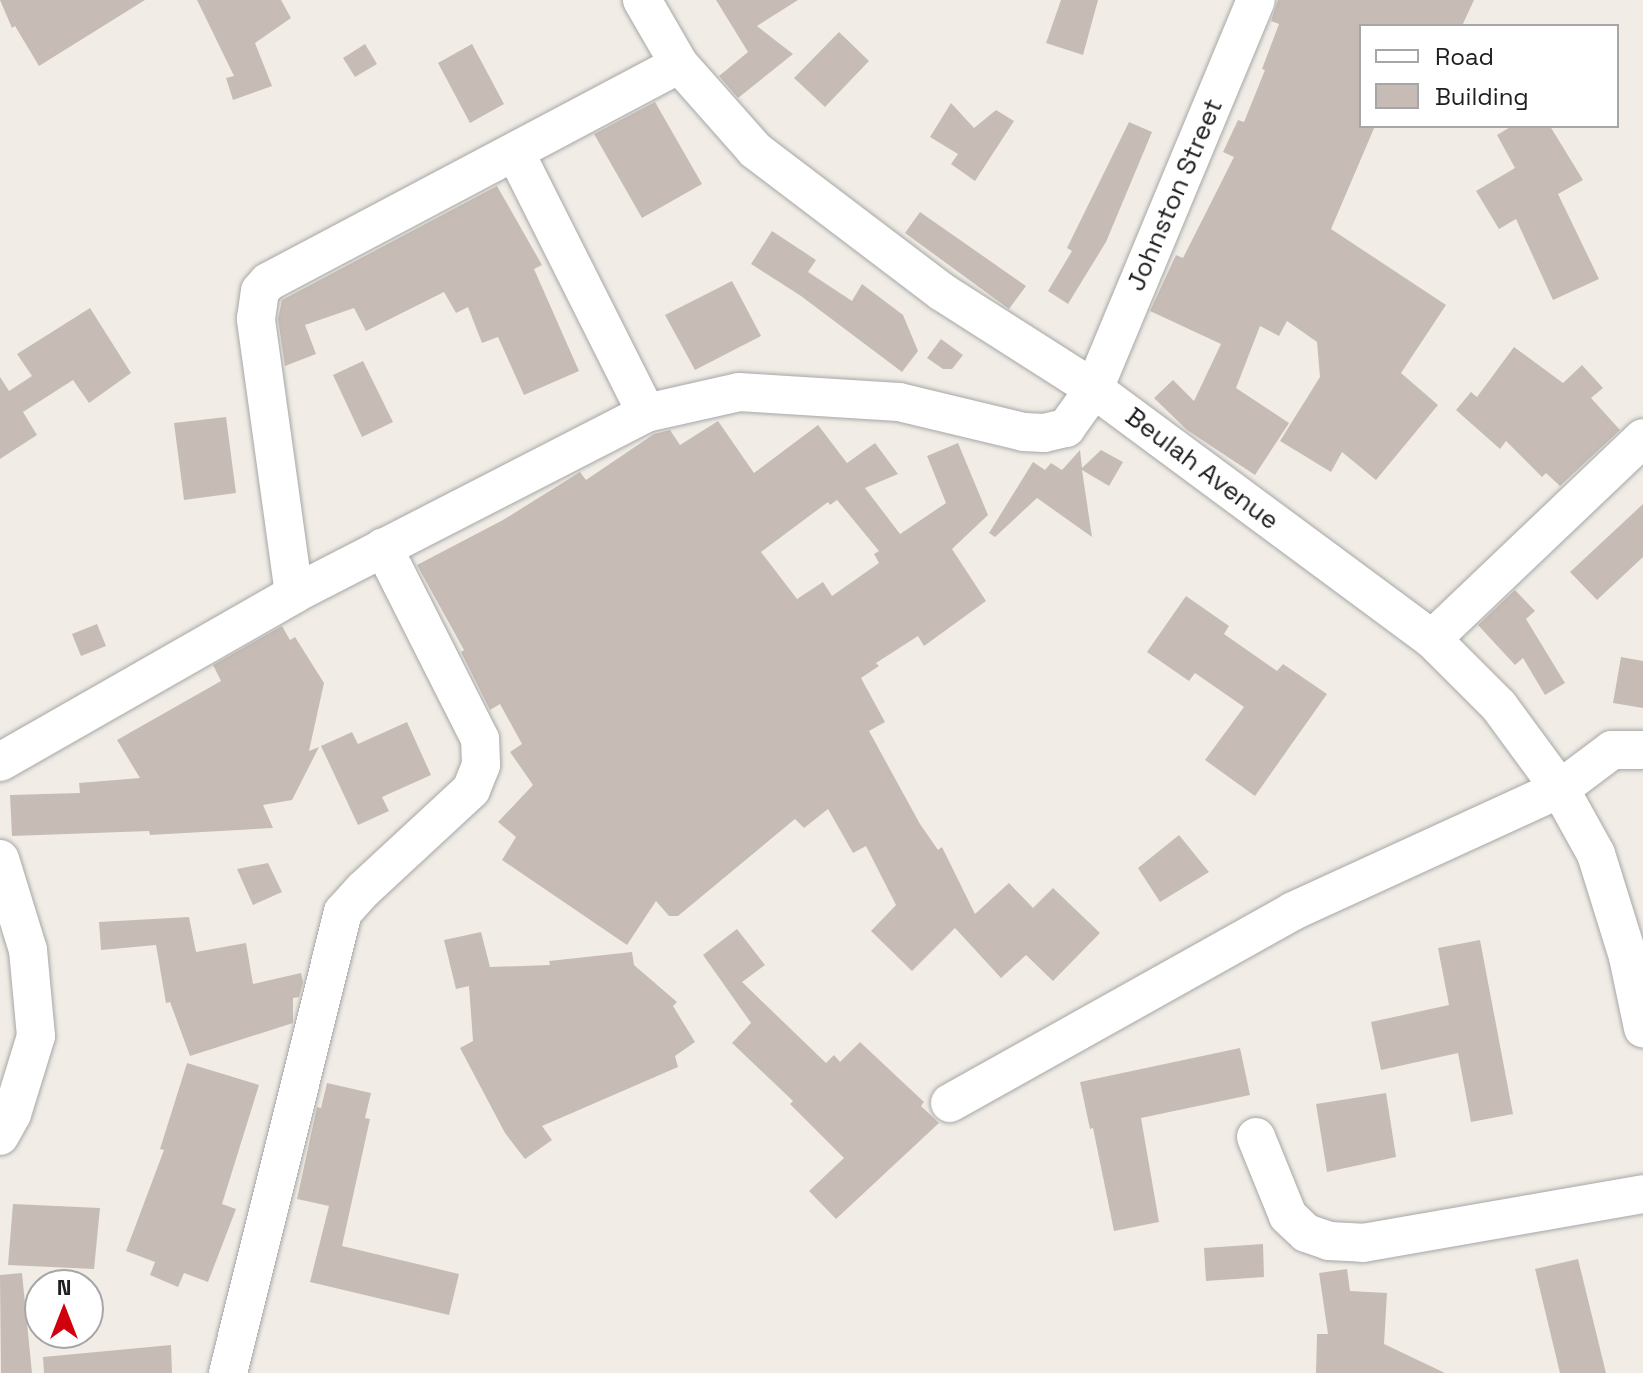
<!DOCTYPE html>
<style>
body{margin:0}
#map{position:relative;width:1643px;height:1373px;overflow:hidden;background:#f1ede6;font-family:"Space Grotesk",sans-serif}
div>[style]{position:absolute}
.building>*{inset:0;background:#c6bcb5}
.roads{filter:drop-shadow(0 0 2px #a7a7a7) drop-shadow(0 0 2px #a7a7a7)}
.minor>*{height:38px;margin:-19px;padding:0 19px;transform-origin:19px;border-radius:19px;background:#fff}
span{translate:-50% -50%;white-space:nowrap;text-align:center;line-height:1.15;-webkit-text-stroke:8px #fff;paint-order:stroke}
.street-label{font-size:26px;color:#202020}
.legend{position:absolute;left:1359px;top:24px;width:260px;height:104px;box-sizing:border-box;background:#fff;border:2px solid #a6a6a6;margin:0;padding:10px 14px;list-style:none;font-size:24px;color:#202020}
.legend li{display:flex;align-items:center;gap:16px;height:40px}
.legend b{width:40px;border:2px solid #a6a6a6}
.north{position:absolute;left:24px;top:1269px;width:80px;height:80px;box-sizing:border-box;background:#fff;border:2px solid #a6a6a6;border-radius:50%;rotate:0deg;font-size:22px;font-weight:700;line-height:32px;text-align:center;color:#202020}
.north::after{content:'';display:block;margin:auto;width:28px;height:36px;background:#d0000d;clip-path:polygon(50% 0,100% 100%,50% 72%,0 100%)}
</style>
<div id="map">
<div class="building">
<i style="clip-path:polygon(0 0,145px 0,39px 66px,15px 26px,12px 28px)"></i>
<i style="clip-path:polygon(197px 0,281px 0,291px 18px,255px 43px,272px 86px,233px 100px,226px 78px,234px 76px)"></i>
<i style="clip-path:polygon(716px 0,798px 0,757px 26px,793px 54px,738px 98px,719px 76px,748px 52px)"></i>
<i style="clip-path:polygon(1061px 0,1098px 0,1083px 55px,1046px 43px)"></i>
<i style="clip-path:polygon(1278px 0,1474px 0,1462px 26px,1361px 26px,1361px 126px,1375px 126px,1331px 229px,1446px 305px,1401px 373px,1438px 405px,1376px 480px,1342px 452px,1331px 472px,1280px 441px,1320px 377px,1317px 342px,1287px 321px,1279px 336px,1260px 326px,1236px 388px,1289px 423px,1255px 475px,1187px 430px,1154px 398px,1173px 380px,1194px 401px,1221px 344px,1150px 311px,1176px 255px,1183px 258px,1234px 157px,1223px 152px,1238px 120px,1244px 122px,1265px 70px,1262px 69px,1279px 24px,1271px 21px)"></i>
<i style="clip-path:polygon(839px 32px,869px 61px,825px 107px,794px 78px)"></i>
<i style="clip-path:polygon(365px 44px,377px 64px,355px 77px,343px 58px)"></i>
<i style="clip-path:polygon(472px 44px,504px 104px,470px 123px,438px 63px)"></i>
<i style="clip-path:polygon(655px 102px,702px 184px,642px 218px,594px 134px)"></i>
<i style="clip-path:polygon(951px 103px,974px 128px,996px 110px,1014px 121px,975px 181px,951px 164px,958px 154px,930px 137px)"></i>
<i style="clip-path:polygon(1129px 122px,1152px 132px,1106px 242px,1068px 304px,1048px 291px,1072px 251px,1067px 248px)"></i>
<i style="clip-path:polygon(1512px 126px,1550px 126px,1583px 180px,1558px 194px,1599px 279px,1553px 300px,1516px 219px,1499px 229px,1476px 191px,1515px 168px,1497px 135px)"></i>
<i style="clip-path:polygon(497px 186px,542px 265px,534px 269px,579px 371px,524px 395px,498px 337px,482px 343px,468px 307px,456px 313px,444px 292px,366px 331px,354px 308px,305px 325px,316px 354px,285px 366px,278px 319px,282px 300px)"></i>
<i style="clip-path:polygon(920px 212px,1026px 286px,1009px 309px,905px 233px)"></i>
<i style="clip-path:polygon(772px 231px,816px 260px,808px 272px,852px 301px,862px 284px,903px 315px,918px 351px,902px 372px,801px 296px,751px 264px)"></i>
<i style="clip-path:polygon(732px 281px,761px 336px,695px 370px,665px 315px)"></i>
<i style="clip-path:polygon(90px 308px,131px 373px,89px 403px,73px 380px,23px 412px,37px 435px,0 459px,0 377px,9px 391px,32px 376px,17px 354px)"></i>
<i style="clip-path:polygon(941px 339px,963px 355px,952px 369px,943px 369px,927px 358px)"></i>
<i style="clip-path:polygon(1514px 347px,1563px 383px,1582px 365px,1603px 388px,1591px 398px,1620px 430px,1560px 486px,1546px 473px,1542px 477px,1506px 441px,1500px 449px,1456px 410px,1471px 392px,1477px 397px)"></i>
<i style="clip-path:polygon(363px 361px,393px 422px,362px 437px,333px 375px)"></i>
<i style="clip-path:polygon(226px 417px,236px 493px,184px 500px,174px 423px)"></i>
<i style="clip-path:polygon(evenodd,718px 421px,754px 473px,818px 425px,847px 463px,875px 443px,898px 474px,865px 488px,900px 534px,946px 503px,927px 456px,958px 443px,988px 515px,952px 549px,986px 601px,924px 646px,918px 636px,876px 663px,879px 666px,861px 678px,885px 722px,869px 731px,920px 824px,938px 850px,942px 847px,975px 914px,1009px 883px,1033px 908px,1053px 888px,1100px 933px,1053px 981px,1026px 955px,1001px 978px,955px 928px,912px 971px,871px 931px,896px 905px,866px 846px,853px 853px,828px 809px,804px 828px,795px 819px,678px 916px,669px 916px,656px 901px,627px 945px,502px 860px,516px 837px,498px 822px,533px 785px,510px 752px,522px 744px,500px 704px,490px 710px,461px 652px,464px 650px,417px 565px,503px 520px,580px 472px,586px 480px,654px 434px,670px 430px,680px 445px,718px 421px,837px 500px,879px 551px,874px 554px,879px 563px,832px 596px,823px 582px,797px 599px,761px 552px,828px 502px,830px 505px,837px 500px)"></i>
<i style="clip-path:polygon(1080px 450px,1082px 468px,1101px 450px,1123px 462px,1109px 486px,1082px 470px,1092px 537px,1037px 498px,995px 537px,989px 533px,1033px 462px,1045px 470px,1051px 463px,1062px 470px)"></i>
<i style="clip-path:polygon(1643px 504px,1643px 557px,1597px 600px,1570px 572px)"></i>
<i style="clip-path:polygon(1515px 590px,1535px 611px,1526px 619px,1565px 683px,1545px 695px,1523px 658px,1515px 665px,1478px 625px)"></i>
<i style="clip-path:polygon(1186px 596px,1229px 626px,1224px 634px,1277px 671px,1283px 664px,1327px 694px,1255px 796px,1205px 760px,1244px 707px,1195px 673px,1189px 681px,1147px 652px)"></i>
<i style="clip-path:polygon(97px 624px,106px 646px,81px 656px,72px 634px)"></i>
<i style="clip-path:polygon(282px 626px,290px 640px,295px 637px,324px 683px,309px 751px,319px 747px,292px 800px,263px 805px,273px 828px,150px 835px,149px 831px,12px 836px,10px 795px,80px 793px,79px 783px,140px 778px,117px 740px,221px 681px,213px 665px)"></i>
<i style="clip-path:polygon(1621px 657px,1643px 661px,1643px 708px,1613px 703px)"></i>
<i style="clip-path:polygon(407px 722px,431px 775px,382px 797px,389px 811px,358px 825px,321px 746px,352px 732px,358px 744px)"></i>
<i style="clip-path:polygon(1179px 835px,1209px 872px,1160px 902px,1138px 868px)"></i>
<i style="clip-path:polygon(268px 863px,282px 892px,253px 905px,237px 869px)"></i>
<i style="clip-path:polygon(189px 917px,196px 952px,246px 943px,253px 984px,301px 973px,303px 982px,299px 997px,293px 998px,293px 1023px,190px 1056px,170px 1002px,166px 1003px,156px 945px,101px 950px,99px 922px)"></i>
<i style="clip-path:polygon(737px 929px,765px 965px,742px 982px,826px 1063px,834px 1055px,840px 1062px,860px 1042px,924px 1102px,921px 1106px,939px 1123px,836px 1219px,809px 1191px,844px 1158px,790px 1104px,793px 1101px,732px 1043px,751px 1023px,703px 955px)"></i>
<i style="clip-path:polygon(481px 932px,490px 967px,550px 965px,549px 961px,632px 952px,634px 965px,677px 1002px,673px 1006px,695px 1042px,675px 1056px,678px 1067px,542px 1126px,552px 1140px,525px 1159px,505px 1133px,460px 1048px,473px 1041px,469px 986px,456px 989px,444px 940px)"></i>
<i style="clip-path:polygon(1480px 940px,1513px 1114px,1471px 1122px,1458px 1053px,1381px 1070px,1371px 1022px,1449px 1005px,1438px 948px)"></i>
<i style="clip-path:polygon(1240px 1048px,1250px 1095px,1141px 1118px,1159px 1222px,1114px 1231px,1093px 1128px,1090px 1129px,1080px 1082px)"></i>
<i style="clip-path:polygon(187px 1063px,259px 1085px,222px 1204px,236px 1209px,208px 1282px,184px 1273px,178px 1287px,150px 1275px,155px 1262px,126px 1251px,164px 1150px,160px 1149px)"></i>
<i style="clip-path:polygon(327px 1083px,371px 1093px,365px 1118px,370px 1119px,342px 1246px,459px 1274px,449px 1315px,310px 1282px,329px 1206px,297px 1199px,317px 1107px,321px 1108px)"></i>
<i style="clip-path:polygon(1386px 1093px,1396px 1157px,1327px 1172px,1316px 1104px)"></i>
<i style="clip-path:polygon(13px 1204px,100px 1208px,94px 1269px,8px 1265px)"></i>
<i style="clip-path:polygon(1263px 1244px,1264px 1277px,1206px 1281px,1204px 1248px)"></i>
<i style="clip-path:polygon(1578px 1259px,1606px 1373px,1560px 1373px,1535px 1269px)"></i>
<i style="clip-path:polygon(1347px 1269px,1350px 1291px,1387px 1293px,1384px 1344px,1445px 1373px,1316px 1373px,1317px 1334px,1328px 1334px,1319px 1273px)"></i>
<i style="clip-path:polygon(22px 1273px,32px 1373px,1px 1373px,0 1275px)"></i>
<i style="clip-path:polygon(171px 1345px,172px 1373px,44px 1373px,43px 1357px)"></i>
</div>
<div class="roads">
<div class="minor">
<i style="left:642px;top:0;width:74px;rotate:60deg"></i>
<i style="left:679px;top:64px;width:115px;rotate:48.5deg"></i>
<i style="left:755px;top:150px;width:235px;rotate:37.2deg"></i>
<i style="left:942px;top:292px;width:180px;rotate:32.5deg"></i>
<i style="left:1094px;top:389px;width:420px;rotate:36.5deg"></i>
<i style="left:1432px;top:639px;width:95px;rotate:45deg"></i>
<i style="left:1499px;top:706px;width:103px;rotate:53.7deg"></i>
<i style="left:1560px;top:789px;width:74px;rotate:61deg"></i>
<i style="left:1596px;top:854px;width:108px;rotate:72.7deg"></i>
<i style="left:1628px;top:957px;width:73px;rotate:78.1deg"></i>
<i style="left:515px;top:152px;width:292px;rotate:63.3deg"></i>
<i style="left:294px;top:594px;width:278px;rotate:-97.9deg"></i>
<i style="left:256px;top:319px;width:28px;rotate:-82deg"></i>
<i style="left:260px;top:291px;width:12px;rotate:-48deg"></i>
<i style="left:268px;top:282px;width:465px;rotate:-27.9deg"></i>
<i style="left:1432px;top:639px;width:291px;rotate:-43.6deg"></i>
<i style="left:0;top:762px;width:339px;rotate:-29.7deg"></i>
<i style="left:294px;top:594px;width:396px;rotate:-27.2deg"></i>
<i style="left:646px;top:413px;width:95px;rotate:-12.7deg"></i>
<i style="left:739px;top:392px;width:160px;rotate:3.6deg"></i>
<i style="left:899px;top:402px;width:129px;rotate:13.5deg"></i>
<i style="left:1024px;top:432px;width:20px;rotate:3deg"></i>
<i style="left:1044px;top:433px;width:23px;rotate:-13deg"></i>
<i style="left:1066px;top:428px;width:48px;rotate:-54.3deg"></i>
<i style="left:1094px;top:389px;width:421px;rotate:-67.4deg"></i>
<i style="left:0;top:859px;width:95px;rotate:72.9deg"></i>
<i style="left:28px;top:950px;width:86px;rotate:84.7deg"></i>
<i style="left:36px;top:1036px;width:82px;rotate:107.1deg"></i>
<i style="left:12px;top:1114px;width:25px;rotate:119deg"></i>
<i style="left:950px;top:1103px;width:393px;rotate:-29.2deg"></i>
<i style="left:1293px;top:911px;width:294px;rotate:-24.6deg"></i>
<i style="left:1560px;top:789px;width:65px;rotate:-36.9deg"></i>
<i style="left:1612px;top:750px;width:31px"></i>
<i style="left:1256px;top:1137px;width:85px;rotate:67.9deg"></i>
<i style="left:1288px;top:1216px;width:25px;rotate:43deg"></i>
<i style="left:1306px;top:1233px;width:24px;rotate:19deg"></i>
<i style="left:1329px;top:1241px;width:34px;rotate:3deg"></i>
<i style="left:1363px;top:1243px;width:284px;rotate:-9.9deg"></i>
<i style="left:228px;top:1373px;width:475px;rotate:-76deg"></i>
<i style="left:343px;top:912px;width:31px;rotate:-48deg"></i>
<i style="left:364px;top:889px;width:146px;rotate:-42.8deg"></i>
<i style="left:471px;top:790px;width:27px;rotate:-68deg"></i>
<i style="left:481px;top:765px;width:26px;rotate:-92deg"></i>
<i style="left:480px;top:739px;width:215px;rotate:-116.8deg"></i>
</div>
</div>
<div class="street-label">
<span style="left:1175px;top:195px;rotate:-67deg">Johnston Street</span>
<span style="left:1202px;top:469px;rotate:37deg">Beulah Avenue</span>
</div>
<ul class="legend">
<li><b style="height:10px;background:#fff"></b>Road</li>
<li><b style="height:22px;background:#c6bcb5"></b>Building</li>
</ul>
<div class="north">N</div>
</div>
